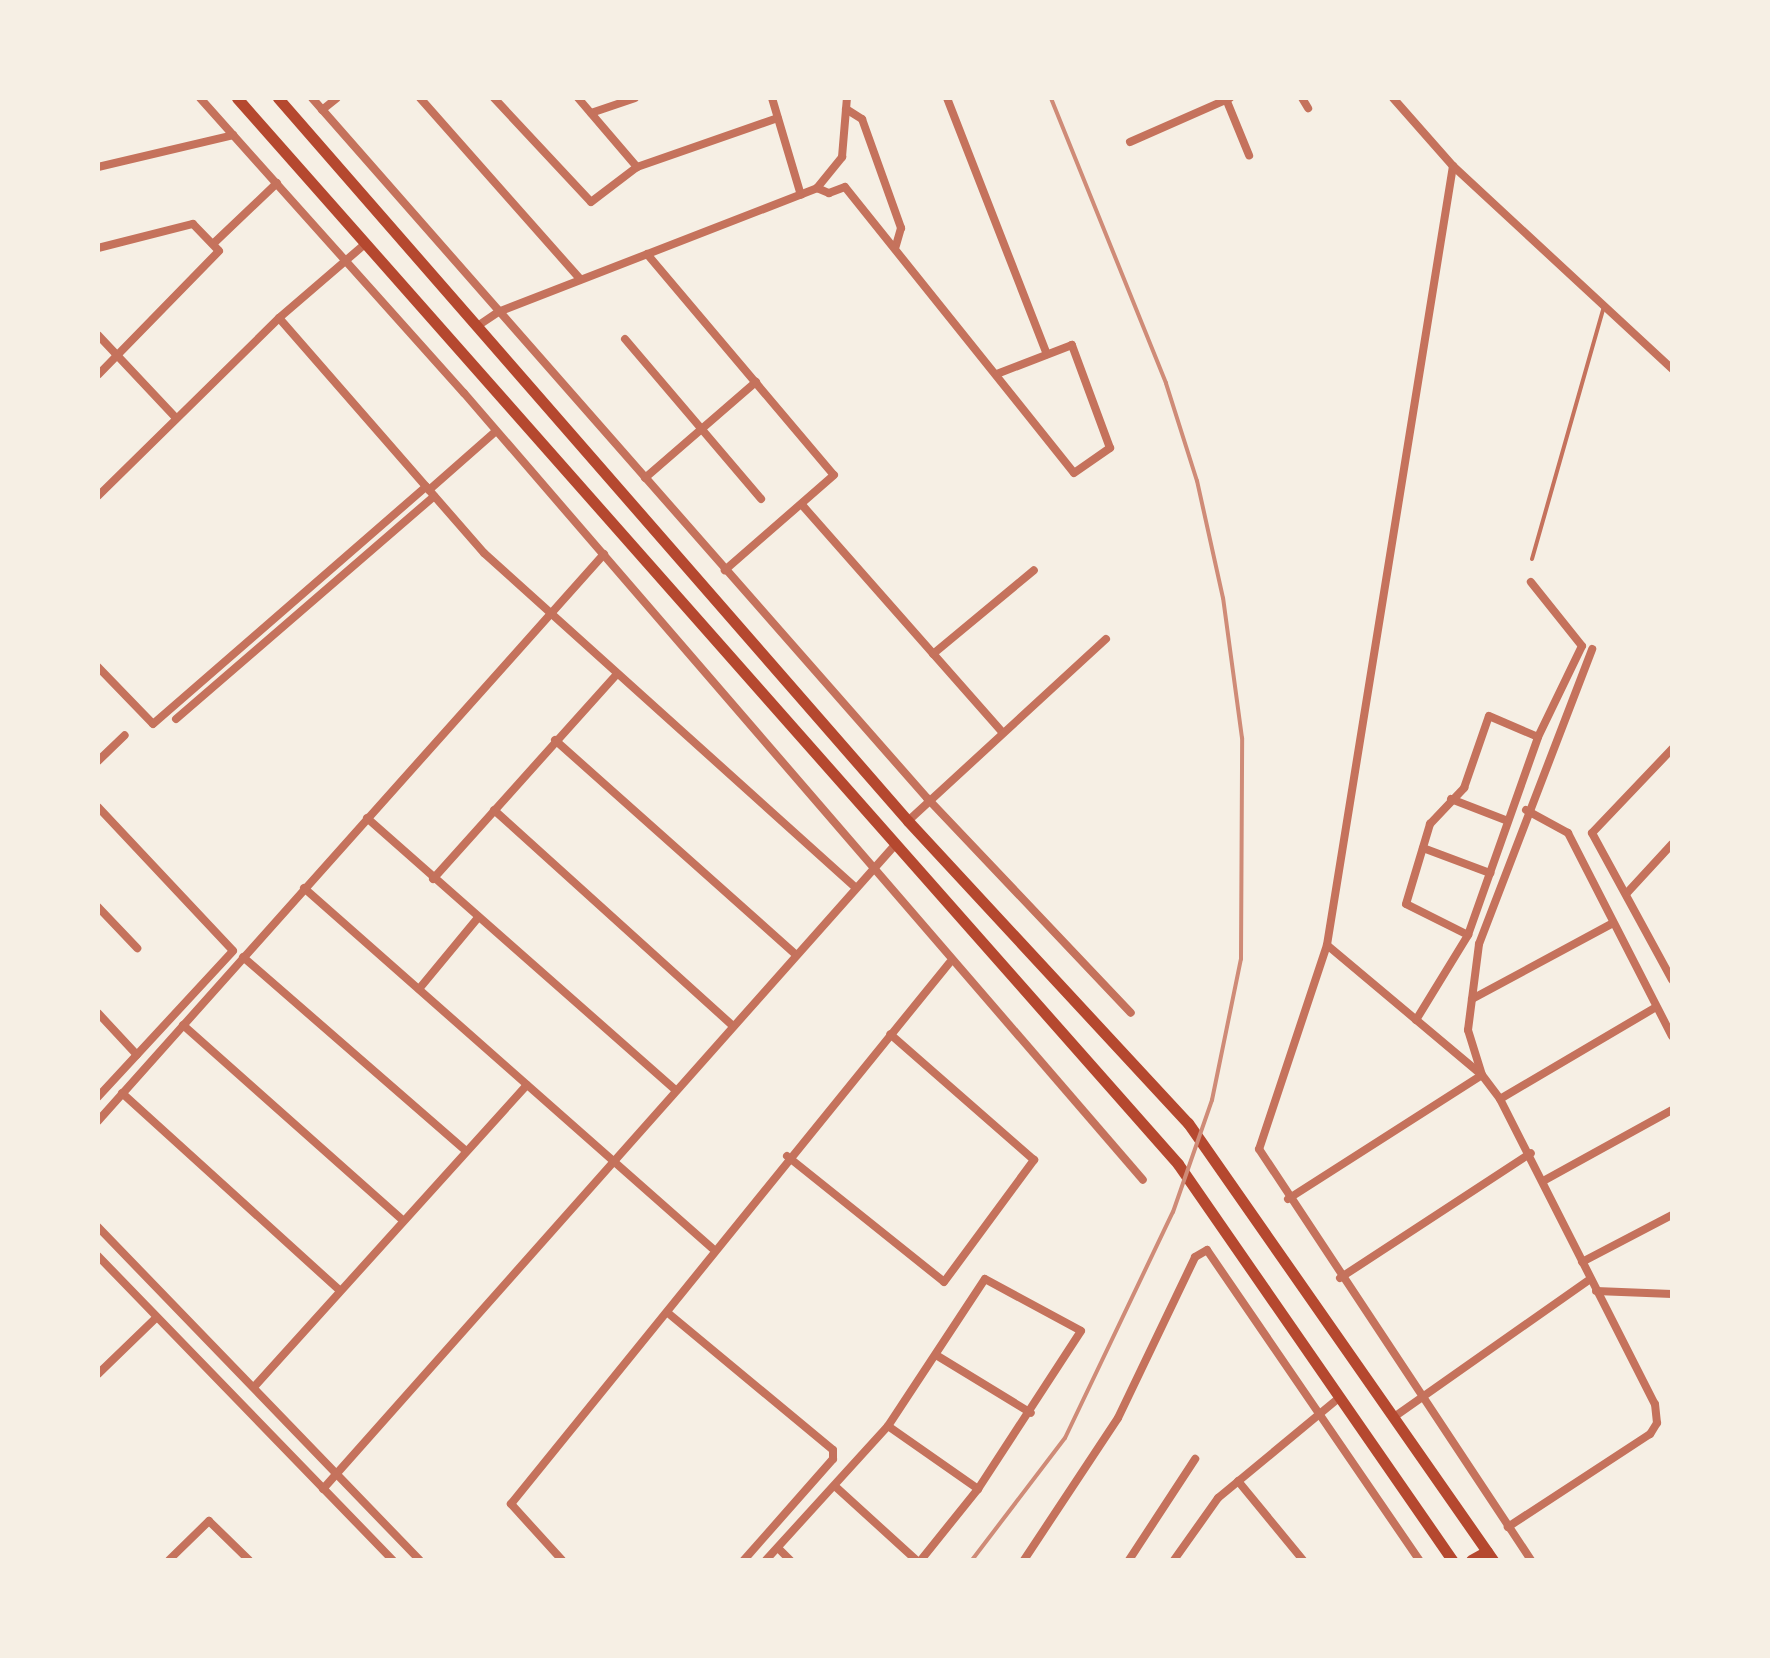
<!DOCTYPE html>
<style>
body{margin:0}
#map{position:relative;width:1770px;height:1658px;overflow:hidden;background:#f6efe4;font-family:"PT Sans Narrow",sans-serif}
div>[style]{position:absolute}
.service>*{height:4px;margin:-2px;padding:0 2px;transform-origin:2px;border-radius:2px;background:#c5725c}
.minor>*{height:8px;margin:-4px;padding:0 4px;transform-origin:4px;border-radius:4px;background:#c5725c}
.primary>*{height:11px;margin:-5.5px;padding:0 5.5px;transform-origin:5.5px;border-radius:5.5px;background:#b5482f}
.rail>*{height:4px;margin:-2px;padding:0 2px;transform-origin:2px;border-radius:2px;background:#cf8b77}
span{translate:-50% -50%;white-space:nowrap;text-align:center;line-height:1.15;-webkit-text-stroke:9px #f6efe4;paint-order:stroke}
.frame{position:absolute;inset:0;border:100px solid #f6efe4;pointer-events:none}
</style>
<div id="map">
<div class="service">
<i style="left:1532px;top:559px;width:260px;rotate:-74.1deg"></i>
</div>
<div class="minor">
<i style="left:200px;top:98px;width:396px;rotate:48.2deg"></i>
<i style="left:464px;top:393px;width:1039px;rotate:49.21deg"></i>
<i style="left:312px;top:98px;width:932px;rotate:48.7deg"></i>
<i style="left:927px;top:798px;width:296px;rotate:46.5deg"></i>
<i style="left:420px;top:98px;width:242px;rotate:48.5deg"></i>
<i style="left:494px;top:98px;width:142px;rotate:47deg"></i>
<i style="left:591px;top:202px;width:58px;rotate:-37.3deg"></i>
<i style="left:637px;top:167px;width:149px;rotate:-19.2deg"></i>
<i style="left:578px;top:98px;width:91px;rotate:49.5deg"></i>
<i style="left:772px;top:98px;width:101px;rotate:73.4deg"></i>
<i style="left:947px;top:98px;width:275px;rotate:68.7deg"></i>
<i style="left:1302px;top:98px;width:12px;rotate:59deg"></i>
<i style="left:1393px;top:98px;width:91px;rotate:48.6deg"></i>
<i style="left:1453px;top:166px;width:789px;rotate:99.19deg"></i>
<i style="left:1327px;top:945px;width:202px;rotate:40deg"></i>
<i style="left:1482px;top:1075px;width:30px;rotate:53deg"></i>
<i style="left:1500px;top:1099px;width:342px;rotate:63.1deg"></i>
<i style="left:1655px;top:1404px;width:19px;rotate:84deg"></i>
<i style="left:1657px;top:1423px;width:13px;rotate:122deg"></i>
<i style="left:1650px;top:1434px;width:170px;rotate:146.8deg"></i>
<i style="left:1226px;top:99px;width:61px;rotate:67.7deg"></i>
<i style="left:846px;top:109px;width:19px;rotate:32deg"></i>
<i style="left:862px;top:119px;width:116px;rotate:70.3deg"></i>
<i style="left:901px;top:228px;width:19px;rotate:106deg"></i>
<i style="left:322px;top:110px;width:19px;rotate:-39deg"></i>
<i style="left:591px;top:113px;width:46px;rotate:-18.8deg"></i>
<i style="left:1130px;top:142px;width:109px;rotate:-23.7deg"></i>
<i style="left:1453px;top:166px;width:299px;rotate:42.8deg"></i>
<i style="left:98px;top:167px;width:139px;rotate:-13.3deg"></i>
<i style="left:817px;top:188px;width:40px;rotate:-51deg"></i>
<i style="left:842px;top:157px;width:59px;rotate:-85.2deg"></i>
<i style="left:214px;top:243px;width:87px;rotate:-43.6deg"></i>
<i style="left:98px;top:248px;width:98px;rotate:-14.2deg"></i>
<i style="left:193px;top:224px;width:37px;rotate:46deg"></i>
<i style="left:219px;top:251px;width:173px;rotate:134.3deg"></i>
<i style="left:647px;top:254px;width:289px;rotate:49.8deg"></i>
<i style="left:834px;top:475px;width:145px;rotate:138.9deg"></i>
<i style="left:279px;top:318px;width:312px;rotate:48.9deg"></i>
<i style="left:484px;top:553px;width:498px;rotate:42deg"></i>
<i style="left:479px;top:325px;width:23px;rotate:-34deg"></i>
<i style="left:498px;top:312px;width:342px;rotate:-21.2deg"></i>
<i style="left:817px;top:188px;width:13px;rotate:23deg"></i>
<i style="left:829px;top:193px;width:17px;rotate:-21deg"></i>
<i style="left:845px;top:187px;width:366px;rotate:51.3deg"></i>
<i style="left:1074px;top:473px;width:44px;rotate:-34.8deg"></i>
<i style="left:1110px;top:448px;width:110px;rotate:-110.3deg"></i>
<i style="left:1072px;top:345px;width:80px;rotate:158.9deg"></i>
<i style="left:98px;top:335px;width:114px;rotate:46.8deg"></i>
<i style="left:625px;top:339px;width:210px;rotate:49.6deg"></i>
<i style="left:645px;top:478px;width:147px;rotate:-40.9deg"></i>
<i style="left:429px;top:490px;width:89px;rotate:-41.4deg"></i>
<i style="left:98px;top:496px;width:254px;rotate:-44.5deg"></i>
<i style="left:279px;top:318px;width:113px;rotate:-40.7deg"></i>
<i style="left:803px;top:506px;width:301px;rotate:48.6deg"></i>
<i style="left:933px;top:654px;width:131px;rotate:-39.7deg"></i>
<i style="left:98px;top:667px;width:79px;rotate:46deg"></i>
<i style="left:153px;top:724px;width:362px;rotate:-41deg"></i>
<i style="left:176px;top:719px;width:341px;rotate:-40.8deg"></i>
<i style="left:555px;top:740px;width:322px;rotate:41.7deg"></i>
<i style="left:1672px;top:749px;width:116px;rotate:133.6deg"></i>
<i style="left:1592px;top:833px;width:167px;rotate:61.4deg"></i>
<i style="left:98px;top:761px;width:37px;rotate:-44deg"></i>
<i style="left:1451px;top:799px;width:61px;rotate:21.1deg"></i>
<i style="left:98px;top:807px;width:197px;rotate:46.8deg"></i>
<i style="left:233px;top:951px;width:199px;rotate:132.8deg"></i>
<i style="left:494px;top:810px;width:321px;rotate:42.1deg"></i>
<i style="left:1526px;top:810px;width:48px;rotate:28.7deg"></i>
<i style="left:1568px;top:833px;width:228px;rotate:62.9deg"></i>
<i style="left:367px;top:818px;width:412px;rotate:41.4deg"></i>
<i style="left:908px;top:821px;width:269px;rotate:-42.6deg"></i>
<i style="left:1423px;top:848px;width:72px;rotate:20.5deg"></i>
<i style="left:433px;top:879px;width:273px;rotate:-48.1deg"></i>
<i style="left:304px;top:888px;width:544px;rotate:41.42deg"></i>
<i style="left:1626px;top:894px;width:68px;rotate:-47.4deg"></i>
<i style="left:98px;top:907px;width:57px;rotate:46.4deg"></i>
<i style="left:1468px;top:935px;width:210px;rotate:-70.5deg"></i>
<i style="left:1538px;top:737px;width:101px;rotate:-64.2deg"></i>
<i style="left:1582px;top:646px;width:82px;rotate:-128.6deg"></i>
<i style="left:1327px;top:945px;width:215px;rotate:108.4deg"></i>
<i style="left:1259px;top:1149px;width:493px;rotate:56.5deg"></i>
<i style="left:243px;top:957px;width:296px;rotate:41deg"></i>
<i style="left:419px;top:989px;width:91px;rotate:-50.4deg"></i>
<i style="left:1472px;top:999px;width:160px;rotate:-28.3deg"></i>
<i style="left:98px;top:1013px;width:57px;rotate:47.1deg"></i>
<i style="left:1416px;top:1020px;width:100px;rotate:-58.5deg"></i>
<i style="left:1468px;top:935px;width:69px;rotate:-153.4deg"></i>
<i style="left:1406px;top:904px;width:84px;rotate:-73.3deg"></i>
<i style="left:1430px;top:824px;width:50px;rotate:-46.6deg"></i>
<i style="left:1464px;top:788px;width:76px;rotate:-70.9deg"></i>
<i style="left:1489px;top:716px;width:53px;rotate:23.2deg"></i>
<i style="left:183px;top:1025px;width:294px;rotate:41.6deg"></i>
<i style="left:1482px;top:1075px;width:47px;rotate:-107.3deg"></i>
<i style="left:1468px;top:1030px;width:87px;rotate:-82.7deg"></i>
<i style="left:1479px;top:944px;width:316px;rotate:-69deg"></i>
<i style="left:122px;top:1093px;width:293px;rotate:42.2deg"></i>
<i style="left:1500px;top:1099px;width:181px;rotate:-30.5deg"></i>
<i style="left:98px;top:1121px;width:760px;rotate:-48.25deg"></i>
<i style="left:787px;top:1156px;width:201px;rotate:38.7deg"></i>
<i style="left:944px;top:1282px;width:152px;rotate:-53.6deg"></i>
<i style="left:1034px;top:1160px;width:191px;rotate:-138.8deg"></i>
<i style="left:1545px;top:1180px;width:145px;rotate:-28.9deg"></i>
<i style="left:1288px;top:1199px;width:230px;rotate:-32.6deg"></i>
<i style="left:98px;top:1227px;width:463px;rotate:46deg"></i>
<i style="left:98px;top:1256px;width:424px;rotate:45.9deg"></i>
<i style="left:1582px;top:1262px;width:102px;rotate:-27.6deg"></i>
<i style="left:1340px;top:1278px;width:228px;rotate:-33.2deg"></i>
<i style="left:1596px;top:1291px;width:76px;rotate:2.3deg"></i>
<i style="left:668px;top:1313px;width:214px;rotate:39.7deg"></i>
<i style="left:833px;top:1450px;width:9px;rotate:90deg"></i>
<i style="left:833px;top:1459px;width:135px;rotate:131.4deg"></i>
<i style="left:936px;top:1355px;width:111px;rotate:31.4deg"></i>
<i style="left:98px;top:1374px;width:81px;rotate:-44deg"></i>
<i style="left:254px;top:1387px;width:407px;rotate:-47.9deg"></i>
<i style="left:1394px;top:1417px;width:240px;rotate:-35.1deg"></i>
<i style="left:888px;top:1426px;width:110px;rotate:35deg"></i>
<i style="left:1238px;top:1481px;width:102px;rotate:50.6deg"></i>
<i style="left:837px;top:1488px;width:107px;rotate:42.3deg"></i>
<i style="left:323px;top:1489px;width:860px;rotate:-48.39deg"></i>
<i style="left:779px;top:1549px;width:16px;rotate:45deg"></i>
<i style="left:169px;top:1560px;width:56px;rotate:-44.3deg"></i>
<i style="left:209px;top:1521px;width:56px;rotate:44.3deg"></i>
<i style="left:562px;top:1560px;width:76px;rotate:-132.3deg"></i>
<i style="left:511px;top:1504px;width:697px;rotate:-50.99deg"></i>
<i style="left:766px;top:1560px;width:181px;rotate:-47.7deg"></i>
<i style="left:888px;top:1426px;width:176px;rotate:-56.6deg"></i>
<i style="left:985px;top:1279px;width:109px;rotate:28.4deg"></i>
<i style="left:1081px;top:1331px;width:189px;rotate:123.1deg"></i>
<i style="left:978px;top:1489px;width:91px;rotate:128.8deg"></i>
<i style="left:1024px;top:1560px;width:170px;rotate:-56.5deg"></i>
<i style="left:1118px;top:1418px;width:178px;rotate:-64.4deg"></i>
<i style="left:1195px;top:1257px;width:14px;rotate:-30deg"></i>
<i style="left:1207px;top:1250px;width:376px;rotate:55.6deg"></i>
<i style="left:1129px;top:1560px;width:121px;rotate:-56.8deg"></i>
<i style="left:1174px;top:1560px;width:76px;rotate:-54.6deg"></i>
<i style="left:1218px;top:1498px;width:158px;rotate:-39.6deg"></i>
</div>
<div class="primary">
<i style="left:237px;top:98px;width:1422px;rotate:48.56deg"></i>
<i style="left:1178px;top:1164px;width:482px;rotate:55.3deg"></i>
<i style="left:278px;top:98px;width:959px;rotate:48.93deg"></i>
<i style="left:908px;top:821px;width:412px;rotate:47.2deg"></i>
<i style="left:1188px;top:1123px;width:533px;rotate:55.09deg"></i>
<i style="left:1471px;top:1560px;width:18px;rotate:-29deg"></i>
</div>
<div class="rail">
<i style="left:972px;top:1560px;width:153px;rotate:-52.7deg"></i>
<i style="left:1065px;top:1438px;width:250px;rotate:-64.5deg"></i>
<i style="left:1173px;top:1212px;width:119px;rotate:-70.8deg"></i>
<i style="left:1212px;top:1100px;width:144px;rotate:-78.4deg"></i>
<i style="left:1241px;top:959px;width:221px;rotate:-89.7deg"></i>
<i style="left:1242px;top:738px;width:141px;rotate:-97.7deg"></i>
<i style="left:1223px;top:598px;width:120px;rotate:-102.5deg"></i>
<i style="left:1197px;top:481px;width:103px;rotate:-107.6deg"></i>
<i style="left:1166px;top:383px;width:307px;rotate:-112deg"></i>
</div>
<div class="frame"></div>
</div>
